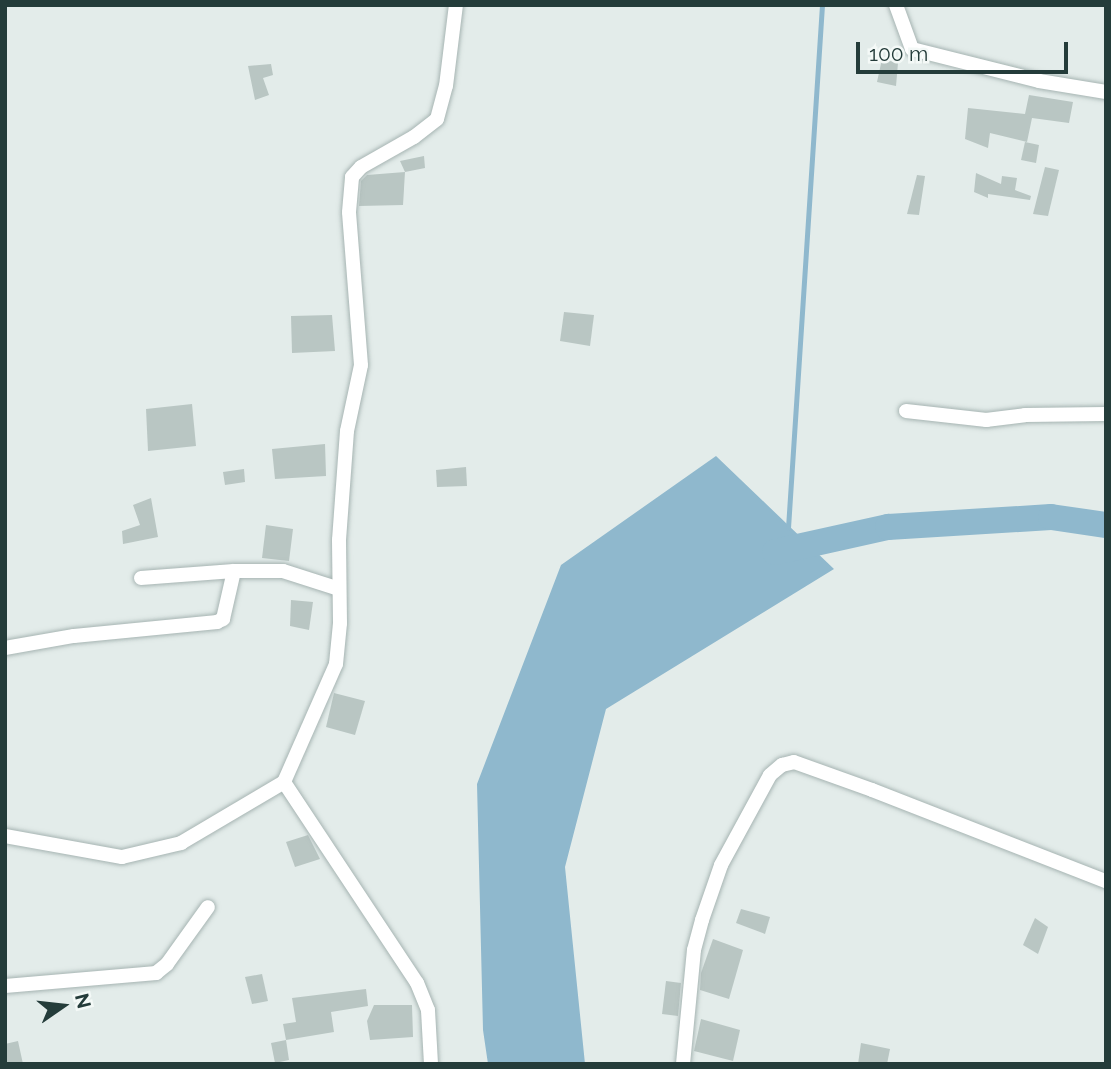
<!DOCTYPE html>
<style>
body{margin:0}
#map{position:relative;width:1111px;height:1069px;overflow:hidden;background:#e3ecea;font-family:Raleway,sans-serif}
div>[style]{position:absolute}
.water>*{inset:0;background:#8fb8cd}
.stream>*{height:4.5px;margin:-2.25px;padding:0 2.25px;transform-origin:2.25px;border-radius:2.25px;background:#8fb8cd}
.river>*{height:26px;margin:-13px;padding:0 13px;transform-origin:13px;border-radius:13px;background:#8fb8cd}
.building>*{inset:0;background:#b9c6c3}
.roads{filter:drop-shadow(0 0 2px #a6b4b2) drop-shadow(0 0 2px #a6b4b2)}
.minor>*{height:14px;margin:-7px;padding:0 7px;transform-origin:7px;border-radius:7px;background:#fff}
span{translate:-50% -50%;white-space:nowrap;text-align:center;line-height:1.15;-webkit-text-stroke:6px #f4f9f7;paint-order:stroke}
.frame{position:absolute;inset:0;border:7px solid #243c3a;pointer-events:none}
.north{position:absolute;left:28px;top:971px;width:70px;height:70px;-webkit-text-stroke:5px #f4f9f7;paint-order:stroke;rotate:76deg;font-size:19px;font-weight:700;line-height:28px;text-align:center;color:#243c3a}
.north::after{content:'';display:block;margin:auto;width:24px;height:32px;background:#243c3a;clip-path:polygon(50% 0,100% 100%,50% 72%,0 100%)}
.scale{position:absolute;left:856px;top:42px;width:212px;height:32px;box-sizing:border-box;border:4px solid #243c3a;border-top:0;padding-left:9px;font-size:21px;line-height:24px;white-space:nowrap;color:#243c3a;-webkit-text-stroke:5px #f4f9f7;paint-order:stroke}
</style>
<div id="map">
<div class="water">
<i style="clip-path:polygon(716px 456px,834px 569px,606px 709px,565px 867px,585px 1064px,488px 1064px,483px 1030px,477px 784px,561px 565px)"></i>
</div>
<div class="stream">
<i style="left:788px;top:528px;width:524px;rotate:-86.28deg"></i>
</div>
<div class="river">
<i style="left:775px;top:552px;width:116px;rotate:-12.5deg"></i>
<i style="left:888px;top:527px;width:163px;rotate:-3.5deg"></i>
<i style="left:1051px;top:517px;width:56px;rotate:8.3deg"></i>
</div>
<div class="building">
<i style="clip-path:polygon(882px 59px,898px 63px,896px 86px,877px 82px)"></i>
<i style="clip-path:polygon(271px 64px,273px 75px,263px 78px,269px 95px,255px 100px,248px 66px)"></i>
<i style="clip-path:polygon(1029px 95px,1073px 102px,1069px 123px,1032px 118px,1027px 142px,990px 133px,988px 148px,965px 139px,968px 108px,1025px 114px)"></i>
<i style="clip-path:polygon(1025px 142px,1039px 145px,1036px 163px,1021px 160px)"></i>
<i style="clip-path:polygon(424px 156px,425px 168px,405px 172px,400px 161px)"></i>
<i style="clip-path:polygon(1045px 167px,1059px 170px,1048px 216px,1033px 214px)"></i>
<i style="clip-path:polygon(405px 172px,403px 205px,359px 206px,361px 181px,367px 175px)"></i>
<i style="clip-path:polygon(976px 173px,1001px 184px,1002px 176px,1017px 178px,1015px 190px,1031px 196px,1030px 200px,988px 194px,988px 198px,974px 192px)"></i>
<i style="clip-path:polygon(917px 175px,925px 176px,919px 215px,907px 214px)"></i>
<i style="clip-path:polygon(564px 312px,594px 315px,590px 346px,560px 341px)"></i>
<i style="clip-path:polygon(332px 315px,335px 351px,292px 353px,291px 316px)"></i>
<i style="clip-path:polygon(192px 404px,196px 446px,148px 451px,146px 409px)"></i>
<i style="clip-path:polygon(325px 444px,326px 476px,275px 479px,272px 449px)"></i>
<i style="clip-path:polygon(466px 467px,467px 486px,437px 487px,436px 470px)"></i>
<i style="clip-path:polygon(244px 469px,245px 482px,225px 485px,223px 472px)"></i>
<i style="clip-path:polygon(151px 498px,158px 537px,123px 544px,122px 531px,140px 525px,133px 505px)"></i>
<i style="clip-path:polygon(266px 525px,293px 529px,289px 561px,262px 558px)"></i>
<i style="clip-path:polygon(291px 600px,313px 602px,309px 630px,290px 626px)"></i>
<i style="clip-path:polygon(334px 693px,365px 701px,355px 735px,326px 727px)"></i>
<i style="clip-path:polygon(308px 835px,320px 859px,295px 867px,286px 842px)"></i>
<i style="clip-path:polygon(741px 909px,770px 917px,765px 934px,736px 923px)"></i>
<i style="clip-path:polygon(1035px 918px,1048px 927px,1038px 954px,1023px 945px)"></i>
<i style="clip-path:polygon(713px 939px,743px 950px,729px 999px,700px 990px,701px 973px)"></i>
<i style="clip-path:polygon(262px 974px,268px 1001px,252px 1004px,245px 977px)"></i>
<i style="clip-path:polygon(666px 981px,681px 983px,678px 1016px,662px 1014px)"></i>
<i style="clip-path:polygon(366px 989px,368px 1006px,331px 1012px,334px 1032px,286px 1040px,283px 1024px,296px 1022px,292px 998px)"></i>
<i style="clip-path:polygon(374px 1005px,412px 1005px,413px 1037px,370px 1040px,367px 1021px)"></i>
<i style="clip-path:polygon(701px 1019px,740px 1030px,733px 1061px,694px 1051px)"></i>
<i style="clip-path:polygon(286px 1040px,289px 1060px,275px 1063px,271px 1043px)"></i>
<i style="clip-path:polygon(18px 1041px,23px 1064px,5px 1064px,5px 1044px)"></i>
<i style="clip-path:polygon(861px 1043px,890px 1049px,887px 1064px,858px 1064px)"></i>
</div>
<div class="roads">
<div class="minor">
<i style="left:896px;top:5px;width:47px;rotate:70deg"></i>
<i style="left:912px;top:49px;width:131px;rotate:14.1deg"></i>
<i style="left:1039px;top:81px;width:68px;rotate:9.3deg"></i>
<i style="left:906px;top:411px;width:81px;rotate:6.4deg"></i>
<i style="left:986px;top:420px;width:39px;rotate:-7deg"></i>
<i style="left:1025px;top:415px;width:81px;rotate:-0.7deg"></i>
<i style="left:141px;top:578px;width:93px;rotate:-4.3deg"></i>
<i style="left:234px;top:571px;width:49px"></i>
<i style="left:283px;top:571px;width:59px;rotate:17.8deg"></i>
<i style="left:5px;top:648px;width:70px;rotate:-9.9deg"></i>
<i style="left:74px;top:636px;width:144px;rotate:-5.6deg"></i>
<i style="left:217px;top:622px;width:7px;rotate:-27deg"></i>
<i style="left:223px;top:619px;width:49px;rotate:-77.1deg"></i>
<i style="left:5px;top:836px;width:119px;rotate:10.2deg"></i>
<i style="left:122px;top:857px;width:61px;rotate:-13.3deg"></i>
<i style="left:181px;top:843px;width:120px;rotate:-30.6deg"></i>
<i style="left:5px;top:986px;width:152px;rotate:-4.9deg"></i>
<i style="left:156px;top:973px;width:14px;rotate:-39deg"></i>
<i style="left:167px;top:964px;width:70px;rotate:-54.3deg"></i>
<i style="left:431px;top:1064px;width:54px;rotate:-93.2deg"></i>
<i style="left:428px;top:1010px;width:29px;rotate:-112deg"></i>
<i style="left:417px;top:983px;width:241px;rotate:-123.5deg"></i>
<i style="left:284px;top:782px;width:129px;rotate:-66.2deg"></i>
<i style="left:336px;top:664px;width:41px;rotate:-84.4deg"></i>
<i style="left:340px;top:623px;width:83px;rotate:-90.7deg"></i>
<i style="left:339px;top:540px;width:109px;rotate:-85.8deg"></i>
<i style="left:347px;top:431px;width:67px;rotate:-78deg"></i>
<i style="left:361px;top:365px;width:153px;rotate:-94.5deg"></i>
<i style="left:349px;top:212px;width:35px;rotate:-85deg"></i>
<i style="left:352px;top:177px;width:13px;rotate:-48deg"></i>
<i style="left:361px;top:167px;width:61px;rotate:-29.5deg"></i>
<i style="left:414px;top:137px;width:29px;rotate:-38deg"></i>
<i style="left:437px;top:119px;width:34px;rotate:-75deg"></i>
<i style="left:446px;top:86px;width:82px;rotate:-83deg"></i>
<i style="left:683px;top:1064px;width:115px;rotate:-84.5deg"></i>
<i style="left:694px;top:950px;width:31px;rotate:-75deg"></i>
<i style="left:702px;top:920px;width:58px;rotate:-70.9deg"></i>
<i style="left:721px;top:865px;width:102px;rotate:-61.4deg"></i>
<i style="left:770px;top:775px;width:16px;rotate:-40deg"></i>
<i style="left:782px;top:765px;width:12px;rotate:-14deg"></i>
<i style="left:794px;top:762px;width:83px;rotate:19.7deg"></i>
<i style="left:872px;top:790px;width:251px;rotate:21.3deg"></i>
</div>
</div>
<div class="frame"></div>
<div class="north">N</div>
<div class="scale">100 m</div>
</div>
